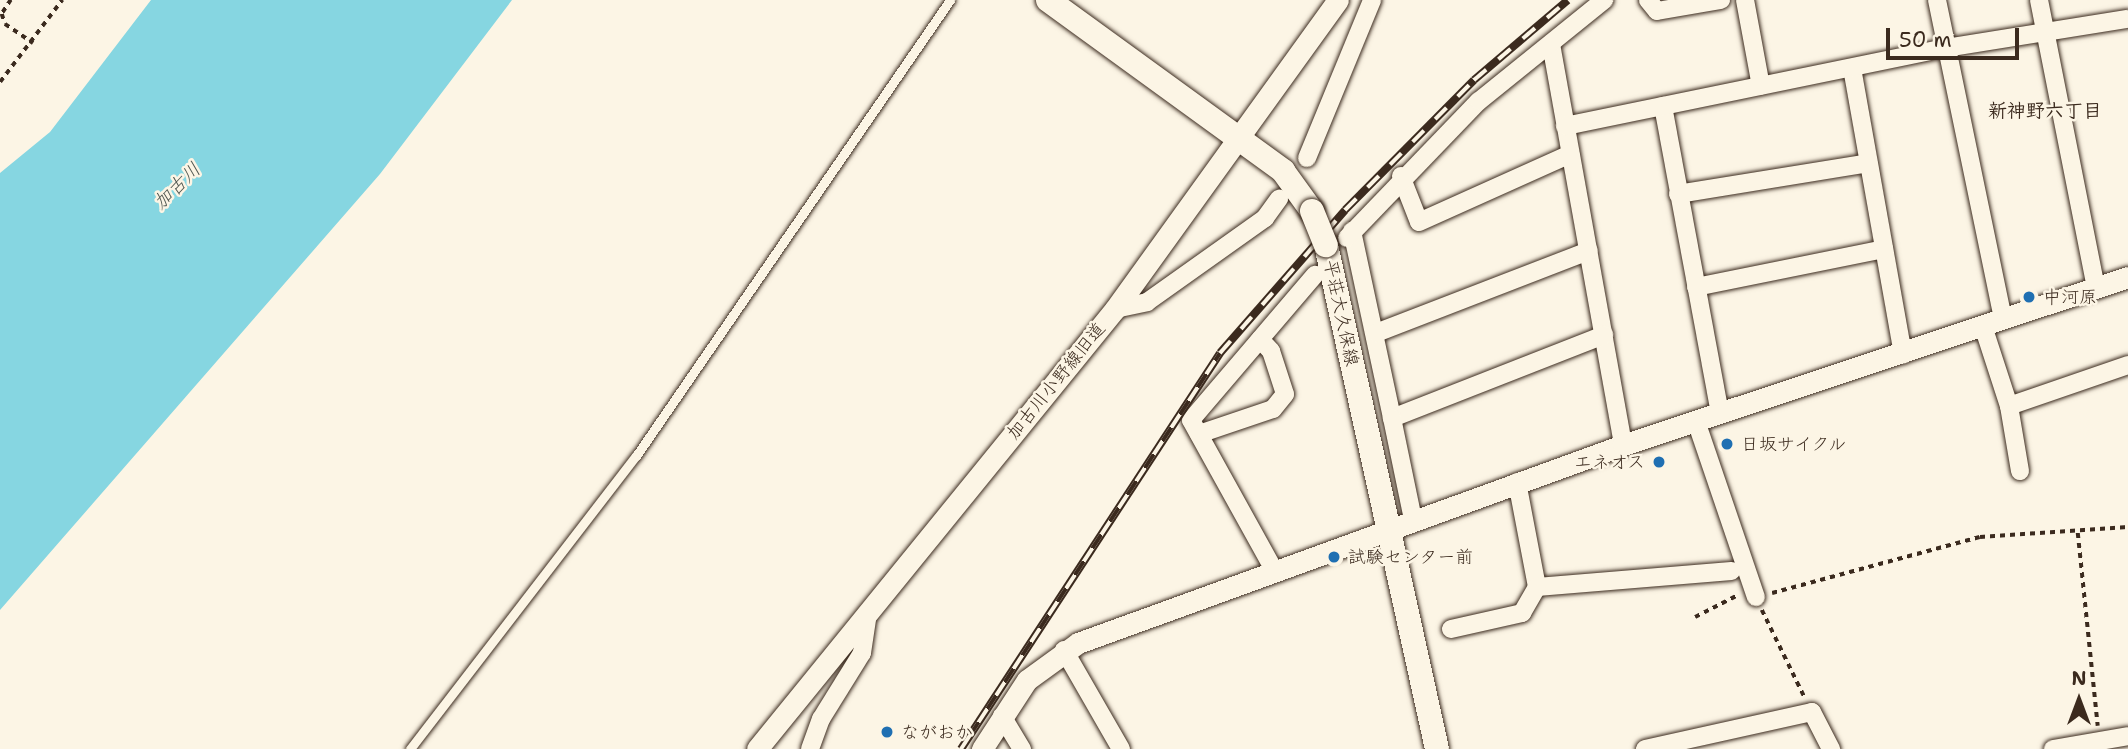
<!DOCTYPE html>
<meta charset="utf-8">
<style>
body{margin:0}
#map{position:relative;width:2128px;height:749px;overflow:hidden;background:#fcf5e5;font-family:"Shantell Sans","Klee One",sans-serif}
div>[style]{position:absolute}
.water>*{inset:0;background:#86d6e1}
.path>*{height:3.5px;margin-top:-1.75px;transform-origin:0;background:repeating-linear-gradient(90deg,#3b2a1e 0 5px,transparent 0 10px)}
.roads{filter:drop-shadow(0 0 2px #3b2a1e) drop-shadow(0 0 2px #3b2a1e)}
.service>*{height:9px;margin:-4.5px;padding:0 4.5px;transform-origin:4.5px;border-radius:4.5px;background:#fcf5e5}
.minor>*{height:18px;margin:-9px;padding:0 9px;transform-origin:9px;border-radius:9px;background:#fcf5e5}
.tertiary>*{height:21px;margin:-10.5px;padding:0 10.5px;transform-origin:10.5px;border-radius:10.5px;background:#fcf5e5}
.secondary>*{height:24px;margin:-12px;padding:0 12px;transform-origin:12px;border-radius:12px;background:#fcf5e5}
.rail>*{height:8px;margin-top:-4px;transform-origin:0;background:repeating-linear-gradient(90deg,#fcf5e5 0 16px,#3b2a1e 0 32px);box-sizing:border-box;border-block:2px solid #3b2a1e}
.bridges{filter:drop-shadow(0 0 2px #3b2a1e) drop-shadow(0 0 2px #3b2a1e)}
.secondary-bridge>*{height:24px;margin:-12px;padding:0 12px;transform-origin:12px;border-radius:12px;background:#fcf5e5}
.dots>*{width:19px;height:19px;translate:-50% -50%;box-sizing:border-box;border:4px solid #fcf5e5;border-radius:50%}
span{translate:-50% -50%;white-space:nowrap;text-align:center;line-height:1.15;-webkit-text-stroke:5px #fcf5e5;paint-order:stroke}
.poi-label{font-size:18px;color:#3b2a1e}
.left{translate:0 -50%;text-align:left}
.right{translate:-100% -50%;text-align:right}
.street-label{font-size:18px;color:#3b2a1e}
.neighbourhood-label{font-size:19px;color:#3b2a1e;font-weight:700}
.water-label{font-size:19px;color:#4e554f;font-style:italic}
.north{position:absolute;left:2044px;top:665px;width:70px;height:70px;-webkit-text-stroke:5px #fcf5e5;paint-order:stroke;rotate:0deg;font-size:19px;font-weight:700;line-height:28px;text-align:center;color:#3b2a1e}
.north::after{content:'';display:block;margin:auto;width:24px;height:32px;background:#3b2a1e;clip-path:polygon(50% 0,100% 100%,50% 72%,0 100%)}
.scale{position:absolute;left:1886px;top:28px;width:133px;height:32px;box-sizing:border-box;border:4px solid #3b2a1e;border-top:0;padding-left:9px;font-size:21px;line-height:24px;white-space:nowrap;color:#3b2a1e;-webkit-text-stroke:5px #fcf5e5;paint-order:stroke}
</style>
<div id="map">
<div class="water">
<i style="clip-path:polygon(151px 0,512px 0,380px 174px,0 610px,0 173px,50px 132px)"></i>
</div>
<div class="path">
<i style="left:11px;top:0;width:17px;rotate:123deg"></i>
<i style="left:2px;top:14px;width:10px;rotate:73deg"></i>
<i style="left:5px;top:24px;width:34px;rotate:34deg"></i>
<i style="left:0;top:82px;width:103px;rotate:-52.9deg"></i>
<i style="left:2078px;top:533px;width:194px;rotate:84.1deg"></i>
<i style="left:1772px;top:593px;width:215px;rotate:-15.1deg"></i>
<i style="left:1980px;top:537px;width:148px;rotate:-3.9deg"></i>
<i style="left:1762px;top:610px;width:98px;rotate:64deg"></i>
<i style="left:1695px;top:617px;width:48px;rotate:-27.1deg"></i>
</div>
<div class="roads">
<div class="service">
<i style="left:410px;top:749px;width:370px;rotate:-52.4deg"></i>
<i style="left:636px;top:456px;width:554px;rotate:-55.45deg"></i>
</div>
<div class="minor">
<i style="left:1648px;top:0;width:14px;rotate:51deg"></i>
<i style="left:1657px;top:11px;width:65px;rotate:-9.8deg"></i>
<i style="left:1745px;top:0;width:87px;rotate:79.5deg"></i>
<i style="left:1937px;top:0;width:327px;rotate:78.3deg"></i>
<i style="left:2039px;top:0;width:294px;rotate:78.8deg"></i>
<i style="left:1551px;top:44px;width:407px;rotate:79.8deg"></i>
<i style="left:1852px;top:68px;width:291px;rotate:79.9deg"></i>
<i style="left:1663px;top:106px;width:313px;rotate:79.5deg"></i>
<i style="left:1565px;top:126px;width:389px;rotate:-11.6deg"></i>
<i style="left:1946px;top:48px;width:184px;rotate:-9.1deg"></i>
<i style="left:1307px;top:158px;width:171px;rotate:-67.6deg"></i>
<i style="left:1401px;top:176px;width:49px;rotate:68.6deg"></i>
<i style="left:1419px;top:222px;width:166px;rotate:-24.2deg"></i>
<i style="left:1678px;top:194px;width:193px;rotate:-9.2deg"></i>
<i style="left:1352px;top:231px;width:191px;rotate:77.9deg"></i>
<i style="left:1392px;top:418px;width:228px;rotate:-21.4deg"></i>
<i style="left:1347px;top:238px;width:190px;rotate:-46.1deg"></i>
<i style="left:1479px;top:101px;width:161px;rotate:-38.9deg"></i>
<i style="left:1696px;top:287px;width:192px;rotate:-11.4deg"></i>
<i style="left:1115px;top:309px;width:33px;rotate:-12deg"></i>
<i style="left:1147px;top:302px;width:145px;rotate:-35.4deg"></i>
<i style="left:1265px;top:218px;width:24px;rotate:-54deg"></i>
<i style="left:1983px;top:326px;width:84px;rotate:72deg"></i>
<i style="left:2009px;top:406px;width:66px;rotate:80.4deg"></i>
<i style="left:1376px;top:333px;width:228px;rotate:-21.1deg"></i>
<i style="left:2009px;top:406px;width:126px;rotate:-19deg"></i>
<i style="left:1392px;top:418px;width:103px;rotate:78.3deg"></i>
<i style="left:1696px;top:421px;width:186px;rotate:71.2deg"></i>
<i style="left:1199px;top:434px;width:78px;rotate:-18.7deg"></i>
<i style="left:1273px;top:409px;width:19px;rotate:-51deg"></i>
<i style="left:1285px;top:394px;width:45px;rotate:-108deg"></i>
<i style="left:1271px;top:351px;width:16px;rotate:-133deg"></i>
<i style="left:1517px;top:482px;width:107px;rotate:79.2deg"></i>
<i style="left:1537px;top:587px;width:195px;rotate:-4.7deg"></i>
<i style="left:1274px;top:570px;width:171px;rotate:-119deg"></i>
<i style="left:1191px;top:420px;width:191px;rotate:-49.5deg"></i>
<i style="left:1451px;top:629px;width:73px;rotate:-12.7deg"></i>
<i style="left:1522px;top:613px;width:30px;rotate:-60deg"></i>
<i style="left:1064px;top:650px;width:114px;rotate:60.1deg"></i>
<i style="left:1002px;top:716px;width:39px;rotate:59deg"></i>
<i style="left:810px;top:749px;width:32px;rotate:-70deg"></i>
<i style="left:821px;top:719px;width:78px;rotate:-58.2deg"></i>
<i style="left:862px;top:653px;width:40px;rotate:-81.5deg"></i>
<i style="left:1645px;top:749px;width:171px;rotate:-12.5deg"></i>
<i style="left:1812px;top:712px;width:42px;rotate:62.8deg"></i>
<i style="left:2053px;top:749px;width:76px;rotate:-9.8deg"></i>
</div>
<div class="tertiary">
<i style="left:757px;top:749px;width:567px;rotate:-50.87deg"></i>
<i style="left:1115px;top:309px;width:381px;rotate:-54.2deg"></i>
<i style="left:982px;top:749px;width:82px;rotate:-56.9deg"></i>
<i style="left:1027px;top:680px;width:63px;rotate:-36deg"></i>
<i style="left:1078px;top:643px;width:580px;rotate:-19.97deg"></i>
<i style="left:1623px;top:445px;width:532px;rotate:-18.4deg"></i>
</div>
<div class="secondary">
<i style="left:1048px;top:0;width:291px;rotate:36deg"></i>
<i style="left:1283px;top:171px;width:49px;rotate:54.1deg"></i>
<i style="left:1326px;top:245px;width:516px;rotate:77.58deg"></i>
</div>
</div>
<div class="rail">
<i style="left:961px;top:749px;width:473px;rotate:-56.8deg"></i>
<i style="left:1220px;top:353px;width:190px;rotate:-48.8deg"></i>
<i style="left:1345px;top:210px;width:183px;rotate:-45.2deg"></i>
<i style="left:1474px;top:80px;width:123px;rotate:-40.4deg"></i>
</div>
<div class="bridges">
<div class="secondary-bridge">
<i style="left:1312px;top:211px;width:37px;rotate:68deg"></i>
</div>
</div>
<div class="dots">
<i style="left:2029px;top:297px;background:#1f6fb2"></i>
<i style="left:1727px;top:444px;background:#1f6fb2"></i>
<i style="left:1659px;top:462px;background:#1f6fb2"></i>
<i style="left:1334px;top:557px;background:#1f6fb2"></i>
<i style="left:887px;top:732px;background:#1f6fb2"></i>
</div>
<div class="poi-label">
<span class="left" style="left:2043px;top:297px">中河原</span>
<span class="left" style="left:1741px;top:444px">日坂サイクル</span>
<span class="right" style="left:1645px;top:462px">エネオス</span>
<span class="left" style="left:1348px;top:557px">試験センター前</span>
<span class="left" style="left:901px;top:732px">ながおか</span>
</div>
<div class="street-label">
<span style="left:1341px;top:313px;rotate:78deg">平荘大久保線</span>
<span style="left:1056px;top:381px;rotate:-51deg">加古川小野線旧道</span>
</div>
<div class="neighbourhood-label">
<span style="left:2045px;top:111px">新神野六丁目</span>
</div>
<div class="water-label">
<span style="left:177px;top:186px;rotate:-44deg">加古川</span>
</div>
<div class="north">N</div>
<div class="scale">50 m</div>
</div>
